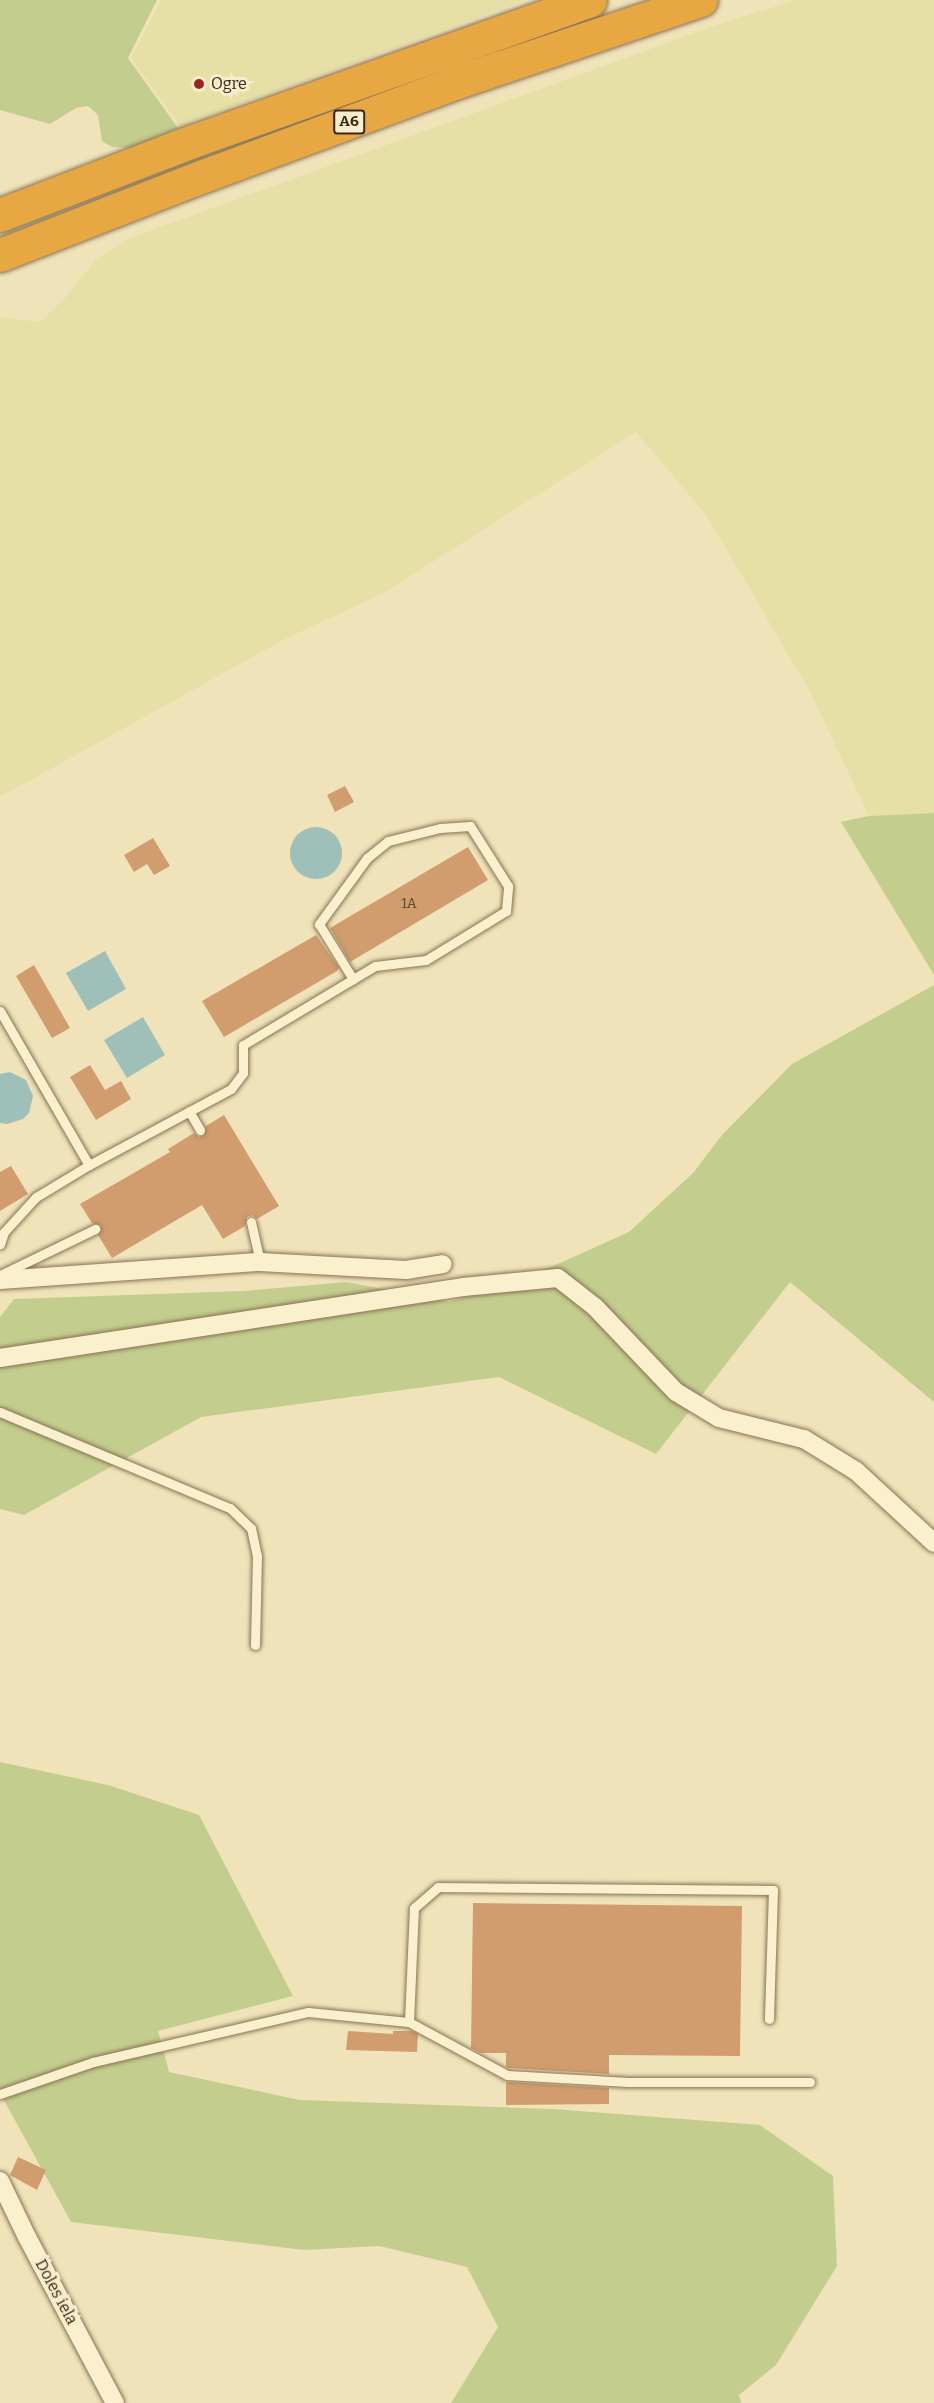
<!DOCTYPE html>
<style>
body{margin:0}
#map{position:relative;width:934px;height:2403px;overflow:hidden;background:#f0e3ba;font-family:Bitter,serif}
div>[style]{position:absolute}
.farmland>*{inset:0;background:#e6e0a7}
.green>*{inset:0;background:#c3ce8e}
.water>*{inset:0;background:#9fc0b8}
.round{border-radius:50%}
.building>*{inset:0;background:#d19d6e}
.roads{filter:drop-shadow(0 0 2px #887254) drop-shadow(0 0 2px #887254)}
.lane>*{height:9px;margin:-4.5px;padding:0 4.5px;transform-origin:4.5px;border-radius:4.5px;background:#fbf0ce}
.street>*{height:18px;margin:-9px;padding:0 9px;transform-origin:9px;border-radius:9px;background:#fbf0ce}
.highway>*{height:33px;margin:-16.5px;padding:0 16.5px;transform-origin:16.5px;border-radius:16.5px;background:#e7a843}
.dots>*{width:16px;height:16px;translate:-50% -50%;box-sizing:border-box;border:3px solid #f7edca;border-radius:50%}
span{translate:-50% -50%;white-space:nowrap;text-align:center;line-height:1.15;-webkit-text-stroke:6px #f7edca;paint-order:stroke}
.number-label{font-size:14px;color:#5d462f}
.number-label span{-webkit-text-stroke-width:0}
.shield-label span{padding:2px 4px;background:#f7edca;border:2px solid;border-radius:4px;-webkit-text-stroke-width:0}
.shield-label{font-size:15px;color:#36291a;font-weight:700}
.poi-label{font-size:16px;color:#36291a}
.left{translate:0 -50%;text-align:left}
.street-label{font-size:16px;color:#36291a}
</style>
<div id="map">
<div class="farmland">
<i style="clip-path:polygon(161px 0,525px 0,180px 126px,131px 58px)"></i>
<i style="clip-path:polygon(795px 0,934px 0,934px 813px,869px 816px,808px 688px,706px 515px,636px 432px,384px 593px,285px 639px,0 797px,0 317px,40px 322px,65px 298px,96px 259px,127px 239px,719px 24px)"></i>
</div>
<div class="green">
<i style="clip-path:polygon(0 0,157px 0,128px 58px,178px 128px,133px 148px,112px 147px,102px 141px,98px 115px,88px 106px,76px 108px,50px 124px,0 110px)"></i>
<i style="clip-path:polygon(934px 813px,934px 975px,841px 822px,869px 816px)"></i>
<i style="clip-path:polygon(934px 985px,934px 1402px,790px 1282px,656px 1454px,499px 1377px,201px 1417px,24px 1515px,0 1509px,0 1317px,14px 1299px,243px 1291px,347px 1282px,449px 1302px,533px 1275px,629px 1232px,693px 1173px,722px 1135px,792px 1064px)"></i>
<i style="clip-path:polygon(0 1762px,108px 1785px,199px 1815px,293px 1996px,158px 2031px,169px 2072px,300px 2100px,553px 2109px,760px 2125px,833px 2176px,837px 2266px,776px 2365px,739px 2395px,741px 2403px,451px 2403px,498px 2327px,467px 2267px,379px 2246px,304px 2250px,71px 2222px,0 2093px)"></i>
</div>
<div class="water">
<i class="round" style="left:290px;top:827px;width:52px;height:52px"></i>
<i style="clip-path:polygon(105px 951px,126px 989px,88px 1011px,66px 973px)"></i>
<i style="clip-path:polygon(143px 1017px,165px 1055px,127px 1078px,104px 1040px)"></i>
<i style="clip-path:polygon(10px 1072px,26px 1080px,33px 1096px,29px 1113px,23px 1119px,7px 1124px,0 1123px,0 1074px)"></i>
</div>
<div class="building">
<i style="clip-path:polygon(345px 786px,354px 802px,335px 812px,327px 795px)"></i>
<i style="clip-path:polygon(153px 838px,170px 866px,154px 875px,147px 864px,134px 872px,124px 855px)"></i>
<i style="clip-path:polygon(468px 847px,488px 880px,350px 962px,330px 928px)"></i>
<i style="clip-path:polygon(316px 935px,339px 968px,337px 971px,224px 1037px,202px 1001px)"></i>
<i style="clip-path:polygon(34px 965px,70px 1028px,52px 1038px,16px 976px)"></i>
<i style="clip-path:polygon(90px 1065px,105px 1090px,121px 1081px,131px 1099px,96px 1120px,70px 1077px)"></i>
<i style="clip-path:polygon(224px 1115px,279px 1206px,257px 1219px,252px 1215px,247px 1217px,245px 1226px,223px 1239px,202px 1205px,112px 1258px,98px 1235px,101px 1226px,92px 1223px,80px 1204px,170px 1152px,168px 1149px,194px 1133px,199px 1137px,204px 1135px,206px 1126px)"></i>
<i style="clip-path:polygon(11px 1166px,28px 1194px,0 1211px,0 1172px)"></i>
<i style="clip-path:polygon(473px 1903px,742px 1906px,740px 2056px,609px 2055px,609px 2074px,509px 2068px,506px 2067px,506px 2053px,481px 2053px,471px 2048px)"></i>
<i style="clip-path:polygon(348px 2031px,393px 2034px,393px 2031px,412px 2031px,418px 2034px,417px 2052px,346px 2050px)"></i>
<i style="clip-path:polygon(506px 2082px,609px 2088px,609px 2104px,506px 2105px)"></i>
<i style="clip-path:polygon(18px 2157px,46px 2170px,37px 2190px,10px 2175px)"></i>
</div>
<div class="roads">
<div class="lane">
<i style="left:0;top:1011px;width:178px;rotate:60deg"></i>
<i style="left:89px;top:1165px;width:62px;rotate:148.9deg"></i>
<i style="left:36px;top:1197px;width:47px;rotate:132.4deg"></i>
<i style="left:4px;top:1232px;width:13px;rotate:108deg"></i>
<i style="left:189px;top:1111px;width:22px;rotate:60deg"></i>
<i style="left:89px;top:1165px;width:161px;rotate:-28.2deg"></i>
<i style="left:231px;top:1089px;width:20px;rotate:-53deg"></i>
<i style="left:243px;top:1073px;width:28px;rotate:-90deg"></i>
<i style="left:243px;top:1045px;width:154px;rotate:-30.9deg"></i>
<i style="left:375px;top:966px;width:51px;rotate:-6.7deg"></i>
<i style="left:426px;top:960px;width:94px;rotate:-31.5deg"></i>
<i style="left:506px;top:911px;width:25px;rotate:-85deg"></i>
<i style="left:508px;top:886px;width:71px;rotate:-122.3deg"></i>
<i style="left:470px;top:826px;width:30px;rotate:176deg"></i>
<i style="left:440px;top:828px;width:54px;rotate:166deg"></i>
<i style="left:388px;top:841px;width:27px;rotate:141deg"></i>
<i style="left:367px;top:858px;width:82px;rotate:126deg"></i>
<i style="left:319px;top:924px;width:65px;rotate:58.3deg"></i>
<i style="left:251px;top:1222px;width:41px;rotate:77.3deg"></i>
<i style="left:0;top:1275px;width:106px;rotate:-25.8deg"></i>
<i style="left:0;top:1412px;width:249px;rotate:22.7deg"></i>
<i style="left:230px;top:1508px;width:29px;rotate:44deg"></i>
<i style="left:251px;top:1528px;width:29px;rotate:78deg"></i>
<i style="left:257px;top:1556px;width:89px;rotate:91.3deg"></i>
<i style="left:409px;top:2022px;width:114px;rotate:-87.5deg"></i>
<i style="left:414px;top:1908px;width:32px;rotate:-41deg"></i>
<i style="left:438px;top:1887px;width:335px;rotate:0.5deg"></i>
<i style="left:773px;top:1890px;width:129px;rotate:91.8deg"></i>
<i style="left:0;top:2094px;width:98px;rotate:-19deg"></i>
<i style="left:93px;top:2062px;width:221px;rotate:-13.1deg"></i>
<i style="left:308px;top:2012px;width:101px;rotate:5.7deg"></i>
<i style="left:409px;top:2022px;width:111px;rotate:28.4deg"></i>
<i style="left:507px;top:2075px;width:121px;rotate:3.3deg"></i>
<i style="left:628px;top:2082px;width:182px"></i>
</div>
<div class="street">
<i style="left:0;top:1280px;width:261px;rotate:-4deg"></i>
<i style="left:260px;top:1262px;width:146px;rotate:3.1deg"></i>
<i style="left:406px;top:1270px;width:37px;rotate:-9deg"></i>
<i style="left:0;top:1358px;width:468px;rotate:-8.7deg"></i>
<i style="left:463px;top:1287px;width:95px;rotate:-5.4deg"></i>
<i style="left:558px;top:1278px;width:47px;rotate:38.1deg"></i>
<i style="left:595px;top:1307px;width:117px;rotate:46.4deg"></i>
<i style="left:676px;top:1392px;width:50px;rotate:31.2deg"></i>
<i style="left:719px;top:1418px;width:88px;rotate:13.9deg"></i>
<i style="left:804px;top:1439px;width:61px;rotate:31.6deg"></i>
<i style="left:856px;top:1471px;width:106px;rotate:42.7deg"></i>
<i style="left:0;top:2181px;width:62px;rotate:64.3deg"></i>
<i style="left:27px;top:2237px;width:188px;rotate:62.1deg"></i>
</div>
<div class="highway">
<i style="left:0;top:215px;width:204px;rotate:-21deg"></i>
<i style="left:190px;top:142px;width:424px;rotate:-19.5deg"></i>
<i style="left:0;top:255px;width:218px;rotate:-21.3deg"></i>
<i style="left:203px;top:176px;width:274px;rotate:-20.3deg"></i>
<i style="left:460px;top:81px;width:254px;rotate:-18.6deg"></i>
</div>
</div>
<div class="dots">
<i style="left:199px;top:84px;background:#9a2620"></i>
</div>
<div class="number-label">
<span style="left:409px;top:904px">1A</span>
</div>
<div class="shield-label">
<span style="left:349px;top:122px">A6</span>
</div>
<div class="poi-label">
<span class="left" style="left:211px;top:84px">Ogre</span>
</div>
<div class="street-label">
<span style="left:56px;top:2292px;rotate:62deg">Doles iela</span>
</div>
</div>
